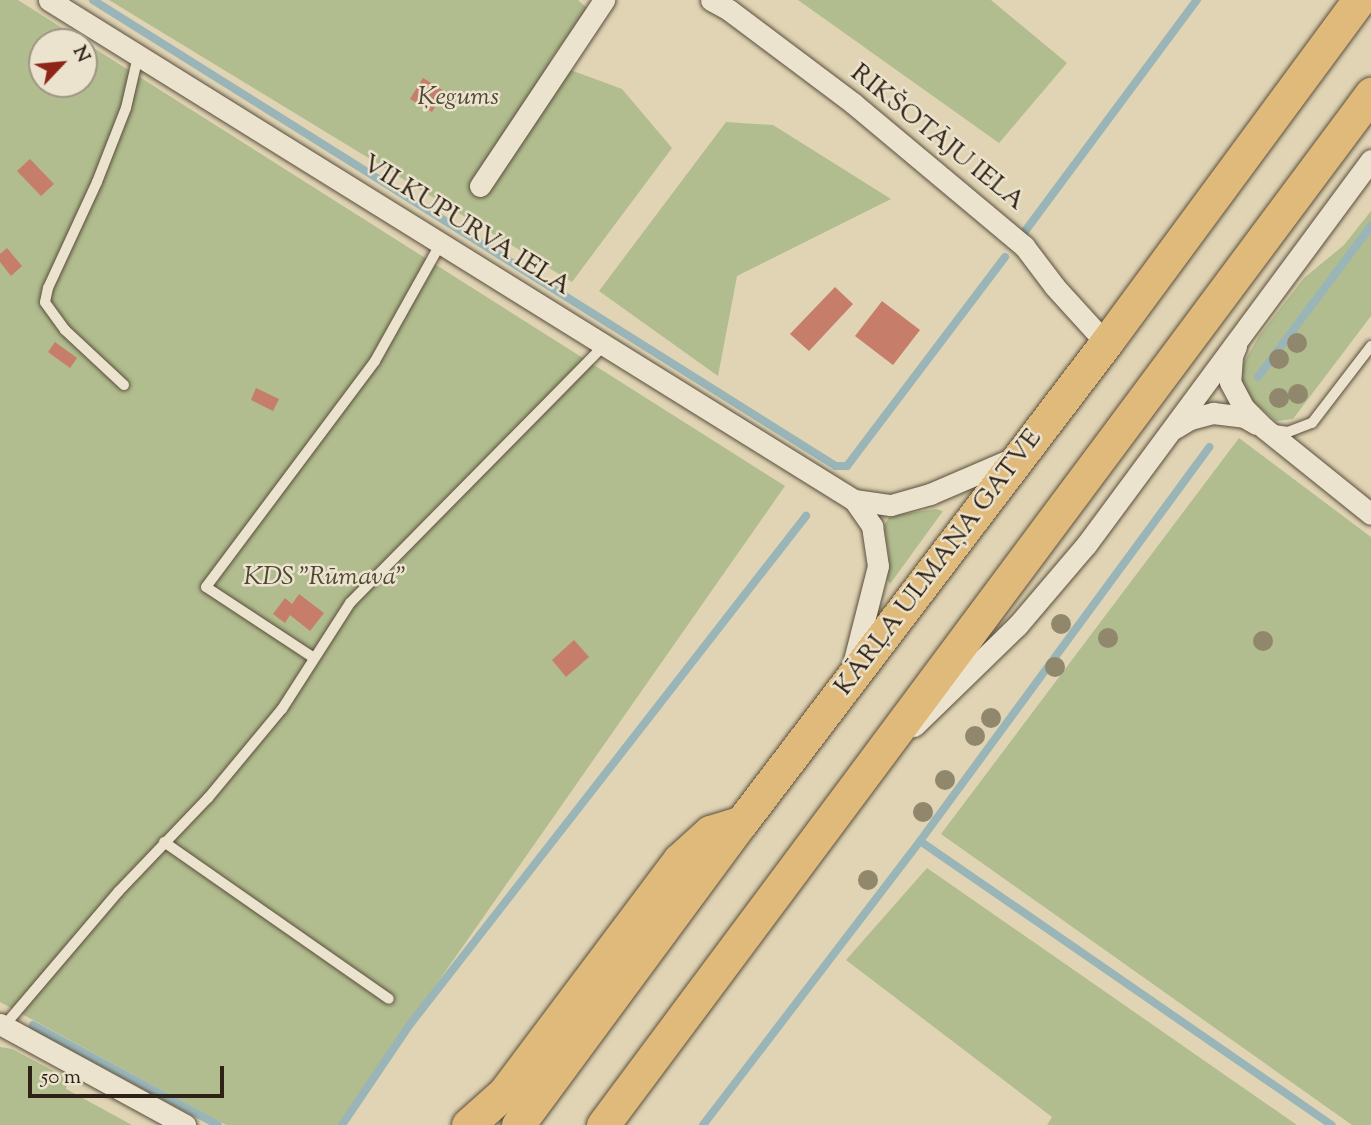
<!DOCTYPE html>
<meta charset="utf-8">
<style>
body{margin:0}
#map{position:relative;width:1371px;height:1125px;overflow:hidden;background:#e0d4b4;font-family:"Sorts Mill Goudy",serif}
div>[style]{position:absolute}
.green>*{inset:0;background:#b1bd8e}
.stream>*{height:8px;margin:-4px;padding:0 4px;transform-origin:4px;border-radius:4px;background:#99b5b8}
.building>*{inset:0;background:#c67d69}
.roads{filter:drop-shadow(0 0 2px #5a4e3d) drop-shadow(0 0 2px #5a4e3d)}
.service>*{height:10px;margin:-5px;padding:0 5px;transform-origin:5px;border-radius:5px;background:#ebe3ce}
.minor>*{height:21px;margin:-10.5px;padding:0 10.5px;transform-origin:10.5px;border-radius:10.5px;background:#ebe3ce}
.trunk>*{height:33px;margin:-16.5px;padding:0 16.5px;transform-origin:16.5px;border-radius:16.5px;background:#e0ba7a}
.trees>*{width:20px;height:20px;margin:-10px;border-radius:50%;background:#90876d}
span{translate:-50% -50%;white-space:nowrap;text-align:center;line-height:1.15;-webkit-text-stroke:5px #ebe3ce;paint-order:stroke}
.park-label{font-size:26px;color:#4f4833;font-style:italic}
.street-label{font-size:26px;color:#2e2115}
.north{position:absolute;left:28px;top:28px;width:70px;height:70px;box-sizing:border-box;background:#ebe3ce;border:2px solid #9f9584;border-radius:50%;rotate:64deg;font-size:19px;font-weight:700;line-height:28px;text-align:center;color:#2e2115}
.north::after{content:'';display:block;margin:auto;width:24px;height:32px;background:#8f2418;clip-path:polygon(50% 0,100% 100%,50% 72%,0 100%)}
.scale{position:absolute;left:28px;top:1066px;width:196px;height:32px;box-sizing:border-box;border:4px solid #2e2115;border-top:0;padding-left:9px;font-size:21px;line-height:24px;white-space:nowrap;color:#2e2115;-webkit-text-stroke:5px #ebe3ce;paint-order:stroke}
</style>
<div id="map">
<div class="green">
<i style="clip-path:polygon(evenodd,0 0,18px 0,785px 486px,338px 1125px,226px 1125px,0 1002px,0 0,42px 42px,84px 42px,84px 84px,42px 84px,42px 42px)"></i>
<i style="clip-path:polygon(109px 0,578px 0,587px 8px,549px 62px,622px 89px,672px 148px,572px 282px)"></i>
<i style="clip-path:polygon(798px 0,991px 0,1067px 63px,999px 143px)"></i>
<i style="clip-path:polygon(726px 122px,773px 125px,891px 199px,737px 276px,718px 376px,599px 291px)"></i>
<i style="clip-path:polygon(1371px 211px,1371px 316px,1293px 419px,1276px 421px,1249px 398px,1240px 384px,1243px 364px,1259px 336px,1304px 278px,1344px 245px)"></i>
<i style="clip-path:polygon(1239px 438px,1371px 537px,1371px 1125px,1352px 1125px,941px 834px)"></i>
<i style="clip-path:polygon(936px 509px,943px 511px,890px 584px,887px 579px,889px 556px,884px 525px,890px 516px)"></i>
<i style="clip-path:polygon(927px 868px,1297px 1125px,1047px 1125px,1052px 1117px,846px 960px)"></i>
<i style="clip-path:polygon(0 1047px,12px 1049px,67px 1078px,66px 1089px,132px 1125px,0 1125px)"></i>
</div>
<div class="stream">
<i style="left:93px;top:0;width:877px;rotate:32.1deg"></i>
<i style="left:836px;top:466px;width:11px"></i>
<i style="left:847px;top:466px;width:262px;rotate:-52.9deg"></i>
<i style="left:1020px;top:238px;width:297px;rotate:-53.4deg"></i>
<i style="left:1258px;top:377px;width:189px;rotate:-53.2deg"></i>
<i style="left:920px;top:841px;width:500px;rotate:34.6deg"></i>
<i style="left:33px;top:1025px;width:210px;rotate:28.4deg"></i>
<i style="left:342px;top:1125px;width:118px;rotate:-56deg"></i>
<i style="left:408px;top:1027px;width:648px;rotate:-52.09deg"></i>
<i style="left:703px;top:1125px;width:357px;rotate:-52.6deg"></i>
<i style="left:920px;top:841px;width:489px;rotate:-53.7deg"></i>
</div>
<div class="building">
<i style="clip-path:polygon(423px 78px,444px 91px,432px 112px,410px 99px)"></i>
<i style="clip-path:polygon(30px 159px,54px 184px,41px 196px,17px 171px)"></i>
<i style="clip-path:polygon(7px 248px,22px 266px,11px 276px,0 262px,0 254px)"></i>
<i style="clip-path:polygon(835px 287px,853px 304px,809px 351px,790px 334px)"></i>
<i style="clip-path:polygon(882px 301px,920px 330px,893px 365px,855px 336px)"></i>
<i style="clip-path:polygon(55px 342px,77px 358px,70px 368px,48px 352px)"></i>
<i style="clip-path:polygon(256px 388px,279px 399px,273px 411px,251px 400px)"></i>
<i style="clip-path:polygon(299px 594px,324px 613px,310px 631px,290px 615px,285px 623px,273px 614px,285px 598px,292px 604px)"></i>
<i style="clip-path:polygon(574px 640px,589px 657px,566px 677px,552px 660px)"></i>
</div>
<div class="roads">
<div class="service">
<i style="left:124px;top:385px;width:81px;rotate:-137deg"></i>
<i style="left:65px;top:330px;width:34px;rotate:-126deg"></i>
<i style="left:45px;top:302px;width:14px;rotate:-78deg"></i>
<i style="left:48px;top:288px;width:117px;rotate:-65.2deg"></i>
<i style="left:97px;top:182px;width:79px;rotate:-68.6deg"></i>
<i style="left:126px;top:108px;width:53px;rotate:-77deg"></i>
<i style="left:1274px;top:430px;width:14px;rotate:8deg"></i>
<i style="left:1288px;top:432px;width:26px;rotate:-21deg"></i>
<i style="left:1312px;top:423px;width:97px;rotate:-52.5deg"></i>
<i style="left:314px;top:658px;width:129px;rotate:-146.7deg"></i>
<i style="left:206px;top:587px;width:282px;rotate:-53.2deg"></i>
<i style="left:375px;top:361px;width:135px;rotate:-60.8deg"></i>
<i style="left:164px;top:842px;width:274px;rotate:34.9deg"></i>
<i style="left:4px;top:1026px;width:177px;rotate:-49.6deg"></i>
<i style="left:119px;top:891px;width:129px;rotate:-46.3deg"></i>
<i style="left:208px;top:798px;width:116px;rotate:-50.3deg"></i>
<i style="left:282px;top:709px;width:126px;rotate:-57.3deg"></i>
<i style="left:350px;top:603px;width:362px;rotate:-45.4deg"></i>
</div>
<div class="minor">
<i style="left:49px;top:0;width:948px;rotate:31.85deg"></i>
<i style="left:854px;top:500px;width:32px;rotate:55deg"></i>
<i style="left:872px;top:526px;width:40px;rotate:81.5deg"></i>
<i style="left:878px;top:566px;width:105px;rotate:104.3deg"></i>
<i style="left:711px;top:0;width:21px;rotate:29deg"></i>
<i style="left:729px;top:10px;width:156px;rotate:36.9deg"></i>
<i style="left:854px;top:104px;width:222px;rotate:39.9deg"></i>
<i style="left:1024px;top:246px;width:51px;rotate:52.9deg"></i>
<i style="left:1055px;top:287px;width:76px;rotate:47.7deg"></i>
<i style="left:480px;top:186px;width:224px;rotate:-56.3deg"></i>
<i style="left:1236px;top:346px;width:11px;rotate:112deg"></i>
<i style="left:1232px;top:356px;width:26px;rotate:94deg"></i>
<i style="left:1230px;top:382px;width:30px;rotate:62deg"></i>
<i style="left:1244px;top:408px;width:28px;rotate:45deg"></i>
<i style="left:1264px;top:428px;width:137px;rotate:38.8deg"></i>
<i style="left:1175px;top:428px;width:17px;rotate:-31deg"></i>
<i style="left:1190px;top:419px;width:24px;rotate:-15deg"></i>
<i style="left:1213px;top:413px;width:31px;rotate:7deg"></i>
<i style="left:1244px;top:417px;width:14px;rotate:30deg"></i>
<i style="left:854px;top:500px;width:37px;rotate:8deg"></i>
<i style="left:891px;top:505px;width:41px;rotate:-15.8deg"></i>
<i style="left:930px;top:494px;width:91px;rotate:-23.2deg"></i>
<i style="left:914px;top:726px;width:144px;rotate:-44.2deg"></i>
<i style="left:1017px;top:626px;width:106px;rotate:-49.6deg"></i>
<i style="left:1086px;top:545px;width:479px;rotate:-53.5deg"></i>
<i style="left:0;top:1024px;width:211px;rotate:28.6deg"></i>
</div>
<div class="trunk">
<i style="left:468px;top:1125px;width:48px;rotate:-41.6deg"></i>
<i style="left:504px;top:1093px;width:291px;rotate:-53.1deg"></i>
<i style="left:679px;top:860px;width:42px;rotate:-42.1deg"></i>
<i style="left:710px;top:832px;width:27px;rotate:-17deg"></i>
<i style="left:518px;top:1125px;width:375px;rotate:-53.6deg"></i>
<i style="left:741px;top:823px;width:603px;rotate:-52.75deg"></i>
<i style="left:1106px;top:343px;width:426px;rotate:-53.6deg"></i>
<i style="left:603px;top:1125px;width:1286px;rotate:-53.32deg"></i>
</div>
</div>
<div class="trees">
<i style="left:1297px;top:343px"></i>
<i style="left:1279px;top:359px"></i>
<i style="left:1298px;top:394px"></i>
<i style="left:1279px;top:398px"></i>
<i style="left:1061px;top:624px"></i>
<i style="left:1108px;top:638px"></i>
<i style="left:1263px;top:641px"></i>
<i style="left:1055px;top:667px"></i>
<i style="left:991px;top:718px"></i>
<i style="left:975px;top:736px"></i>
<i style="left:945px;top:780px"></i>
<i style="left:923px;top:812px"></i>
<i style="left:868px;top:880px"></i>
</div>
<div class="park-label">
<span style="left:458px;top:98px">Ķegums</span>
<span style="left:325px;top:578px">KDS "Rūmava"</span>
</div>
<div class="street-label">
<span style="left:937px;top:138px;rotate:39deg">RIKŠOTĀJU IELA</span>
<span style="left:466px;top:226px;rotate:32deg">VILKUPURVA IELA</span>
<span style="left:939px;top:563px;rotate:-53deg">KĀRĻA ULMAŅA GATVE</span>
</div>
<div class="north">N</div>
<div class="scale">50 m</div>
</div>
